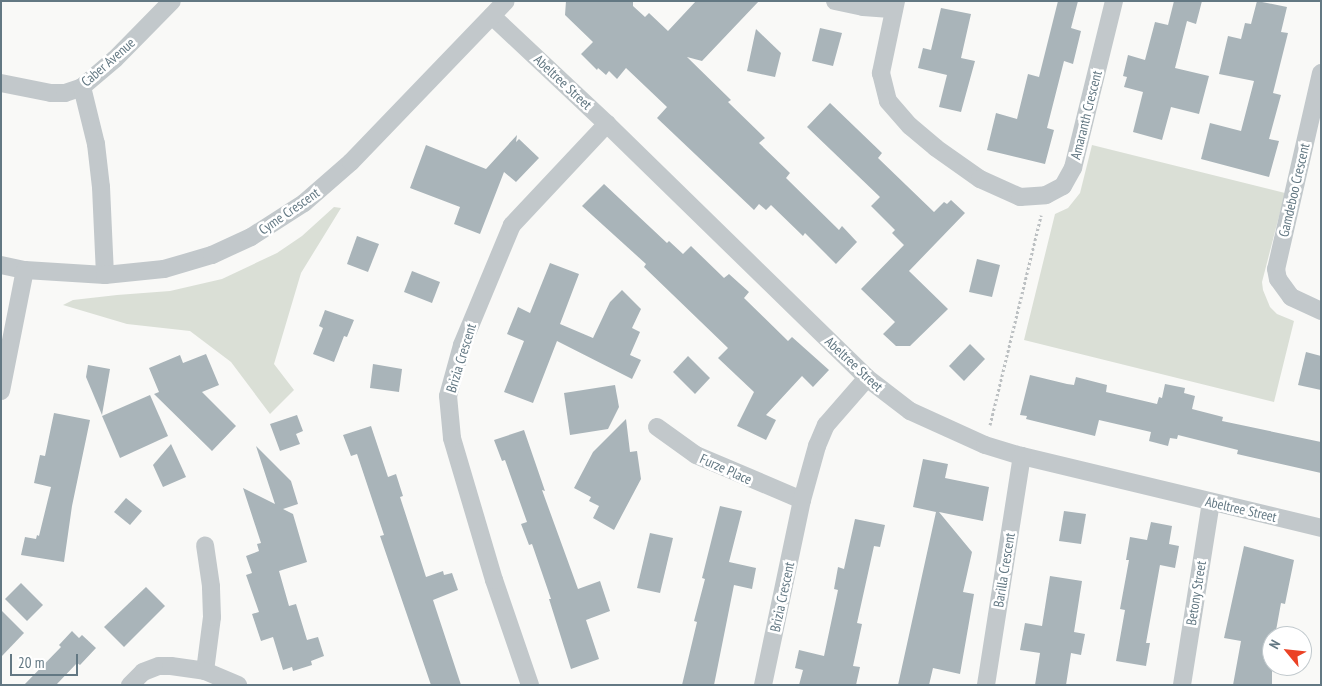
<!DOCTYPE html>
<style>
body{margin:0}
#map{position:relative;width:1322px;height:686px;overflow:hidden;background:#f9f9f7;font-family:"PT Sans Narrow",sans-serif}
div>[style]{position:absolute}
.green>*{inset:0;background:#dadfd6}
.building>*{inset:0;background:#a9b4b9}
.path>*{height:3px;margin-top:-1.5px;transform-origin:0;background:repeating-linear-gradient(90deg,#bcc0c2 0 2.5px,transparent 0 5px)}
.street>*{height:18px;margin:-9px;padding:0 9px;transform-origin:9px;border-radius:9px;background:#c2c8cb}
span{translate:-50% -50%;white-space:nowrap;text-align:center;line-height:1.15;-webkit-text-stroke:5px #fff;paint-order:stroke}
.street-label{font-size:14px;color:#637883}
.frame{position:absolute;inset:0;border:2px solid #637883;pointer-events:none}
.north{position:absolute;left:1262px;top:626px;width:50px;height:50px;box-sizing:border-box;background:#fff;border:1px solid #c1c9cd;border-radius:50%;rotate:298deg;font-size:14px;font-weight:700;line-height:20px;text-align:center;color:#637883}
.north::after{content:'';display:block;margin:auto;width:18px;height:22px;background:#eb4225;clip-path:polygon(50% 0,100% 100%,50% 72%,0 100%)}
.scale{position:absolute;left:10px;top:654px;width:68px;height:22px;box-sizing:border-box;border:2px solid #637883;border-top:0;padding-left:6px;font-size:15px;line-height:18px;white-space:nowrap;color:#637883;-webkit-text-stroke:4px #fff;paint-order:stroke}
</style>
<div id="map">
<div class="green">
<i style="clip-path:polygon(1092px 145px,1285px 193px,1262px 282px,1263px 290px,1270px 307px,1277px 314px,1294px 321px,1274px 402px,1024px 340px,1055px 214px,1068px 208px,1080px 193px)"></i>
<i style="clip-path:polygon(334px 207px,341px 208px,301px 273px,274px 364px,294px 390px,270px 414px,231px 362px,190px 331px,127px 324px,63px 305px,73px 300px,117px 295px,170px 291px,222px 279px,277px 253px,302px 236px)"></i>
</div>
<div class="building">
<i style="clip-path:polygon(566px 1px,633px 1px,633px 6px,645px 17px,649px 13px,668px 31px,696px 1px,759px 1px,702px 61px,687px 57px,731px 100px,728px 102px,765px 138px,759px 143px,790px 173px,786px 178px,839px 230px,842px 226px,857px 242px,836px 264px,805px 233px,803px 236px,771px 205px,766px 210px,759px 204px,754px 210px,657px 118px,667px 107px,626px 68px,617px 79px,609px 71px,606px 75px,598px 68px,597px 70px,581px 54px,593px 42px,565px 15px)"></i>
<i style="clip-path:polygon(1058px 1px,1078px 1px,1071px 28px,1081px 31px,1073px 64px,1064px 61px,1047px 128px,1054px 130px,1045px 164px,987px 150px,996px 113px,1017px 119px,1028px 74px,1039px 77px)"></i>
<i style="clip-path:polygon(1174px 1px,1202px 1px,1196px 24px,1187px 21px,1175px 68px,1209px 76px,1199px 114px,1171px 107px,1162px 140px,1133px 132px,1143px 92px,1124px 87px,1127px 77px,1123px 76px,1128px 55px,1145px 60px,1155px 22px,1168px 25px)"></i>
<i style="clip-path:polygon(1257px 1px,1287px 7px,1281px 32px,1288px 33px,1273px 93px,1281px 95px,1269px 139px,1279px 141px,1269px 177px,1201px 159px,1210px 123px,1241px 131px,1254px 81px,1219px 74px,1228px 36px,1241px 39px,1245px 23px,1251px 24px)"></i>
<i style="clip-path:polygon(941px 8px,971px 14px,961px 58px,975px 61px,961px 112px,939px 107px,947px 75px,918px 68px,923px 48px,931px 50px)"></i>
<i style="clip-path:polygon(820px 28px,842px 33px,833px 66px,812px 61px)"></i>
<i style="clip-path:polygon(756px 29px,781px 53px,775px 77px,747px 71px)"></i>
<i style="clip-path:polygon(830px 103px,882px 153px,878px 158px,934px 212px,944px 202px,947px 204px,951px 200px,965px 213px,909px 271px,948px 309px,910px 346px,896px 346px,883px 334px,895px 322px,861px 289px,904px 245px,892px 233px,895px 230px,871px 206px,880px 197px,807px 127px)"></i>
<i style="clip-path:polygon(517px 135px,516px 142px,519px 139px,539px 158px,516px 182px,504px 172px,480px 234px,454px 224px,460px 207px,410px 188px,426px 145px,486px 169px)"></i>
<i style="clip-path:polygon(604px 184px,667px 243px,669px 241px,683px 254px,691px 246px,724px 278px,729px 274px,749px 292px,744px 298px,788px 341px,792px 337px,829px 370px,813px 387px,802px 376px,766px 415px,776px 420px,766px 440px,737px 426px,754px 392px,718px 358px,728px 348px,644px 267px,646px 264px,582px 206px)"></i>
<i style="clip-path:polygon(357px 236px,379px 244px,368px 272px,347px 264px)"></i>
<i style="clip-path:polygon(977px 259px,1000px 265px,992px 297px,969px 292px)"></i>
<i style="clip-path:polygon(550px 263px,579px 274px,560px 324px,593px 338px,610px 302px,622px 290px,641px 309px,632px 328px,640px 332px,630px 355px,641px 360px,632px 379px,557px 341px,533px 403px,504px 392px,524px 341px,507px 334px,518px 307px,530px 313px)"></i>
<i style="clip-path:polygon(412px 271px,440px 282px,432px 303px,404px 292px)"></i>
<i style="clip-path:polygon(325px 310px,354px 320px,347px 337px,344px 336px,334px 362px,313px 354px,323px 328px,319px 326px)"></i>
<i style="clip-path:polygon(970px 344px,985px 359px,964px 381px,949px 366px)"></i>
<i style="clip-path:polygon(1306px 352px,1321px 356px,1321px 390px,1298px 385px)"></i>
<i style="clip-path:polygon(206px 354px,219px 385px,202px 392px,236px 426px,212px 451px,154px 394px,159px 392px,149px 368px,180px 355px,183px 363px)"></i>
<i style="clip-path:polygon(688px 356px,710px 378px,695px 394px,673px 372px)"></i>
<i style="clip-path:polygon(373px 364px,402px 369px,399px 392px,370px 388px)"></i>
<i style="clip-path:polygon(88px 365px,110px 369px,102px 415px,86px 377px)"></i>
<i style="clip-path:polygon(1030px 375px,1067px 384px,1074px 385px,1076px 377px,1107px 385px,1106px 392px,1157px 404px,1159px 397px,1162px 398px,1165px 384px,1185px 388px,1184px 393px,1195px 396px,1192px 409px,1223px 417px,1222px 421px,1321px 442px,1321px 473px,1237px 454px,1238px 450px,1178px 435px,1177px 439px,1170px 438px,1168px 446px,1149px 441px,1151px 432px,1099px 420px,1095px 436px,1026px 419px,1027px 416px,1020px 415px)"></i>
<i style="clip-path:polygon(615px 385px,619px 407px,608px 429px,570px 435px,564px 393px)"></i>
<i style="clip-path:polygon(150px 395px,168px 436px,120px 458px,102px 416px)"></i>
<i style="clip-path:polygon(54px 413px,90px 420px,72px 506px,64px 562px,21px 555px,25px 537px,36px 539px,37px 535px,39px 536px,51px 487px,34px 483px,40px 455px,45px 456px)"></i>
<i style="clip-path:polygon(297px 415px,303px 431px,296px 434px,300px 444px,280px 451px,270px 424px)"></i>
<i style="clip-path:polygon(626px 419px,630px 452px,637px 451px,641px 479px,614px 530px,593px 518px,599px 506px,589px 501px,591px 497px,574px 488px,593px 452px)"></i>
<i style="clip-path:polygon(371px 426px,388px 477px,396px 474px,403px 496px,400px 497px,426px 577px,443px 571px,444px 575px,452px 573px,458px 590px,433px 600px,461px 685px,431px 685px,380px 536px,384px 535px,357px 454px,351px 456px,343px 435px)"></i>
<i style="clip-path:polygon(524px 430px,545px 491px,542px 490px,578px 589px,600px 581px,610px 611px,586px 620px,599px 659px,571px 669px,549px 599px,551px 599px,532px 544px,529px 545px,521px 524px,527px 522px,505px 460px,502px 461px,494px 440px)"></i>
<i style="clip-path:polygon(171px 444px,186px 477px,163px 487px,153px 465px)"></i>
<i style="clip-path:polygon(256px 446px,291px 481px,298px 504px,283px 509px,293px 514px,307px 562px,279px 571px,289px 606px,296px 604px,307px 640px,318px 637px,324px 656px,311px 661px,312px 665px,293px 671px,292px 667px,283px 670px,273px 637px,261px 641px,252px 614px,259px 612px,246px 575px,252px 573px,246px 556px,259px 551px,257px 544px,261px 543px,243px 488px,275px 504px)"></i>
<i style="clip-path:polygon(923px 459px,948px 464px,945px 478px,989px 487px,983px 521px,939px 512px,972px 552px,963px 592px,974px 594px,960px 674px,933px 668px,929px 685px,898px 685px,936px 512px,913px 507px)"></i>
<i style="clip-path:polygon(126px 498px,142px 511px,130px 525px,114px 512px)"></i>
<i style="clip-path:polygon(720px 506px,742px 511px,729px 562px,756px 568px,752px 589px,734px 585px,714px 685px,682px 685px,697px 622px,694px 621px,705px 579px,702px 578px)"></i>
<i style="clip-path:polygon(1064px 511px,1086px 514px,1081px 544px,1059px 541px)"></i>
<i style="clip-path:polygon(855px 519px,885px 525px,880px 547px,874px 546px,857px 623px,862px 624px,853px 666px,860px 667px,856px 685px,799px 685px,803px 670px,795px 668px,799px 650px,824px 656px,838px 590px,834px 589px,838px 567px,844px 569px)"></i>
<i style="clip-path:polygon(1151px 522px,1172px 526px,1169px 544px,1179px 546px,1175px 568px,1160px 565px,1146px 643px,1150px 643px,1146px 666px,1116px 661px,1125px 610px,1120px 609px,1129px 560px,1126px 560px,1130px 537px,1147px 540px)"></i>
<i style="clip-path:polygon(650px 533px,673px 538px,660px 593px,637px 588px)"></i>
<i style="clip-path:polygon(1244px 546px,1294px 560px,1285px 604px,1281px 603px,1275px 636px,1272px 636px,1272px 685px,1233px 685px,1241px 641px,1224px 638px)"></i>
<i style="clip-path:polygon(1050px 576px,1082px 581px,1074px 632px,1085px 634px,1081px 655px,1071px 653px,1066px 685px,1035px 685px,1040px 653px,1020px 650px,1025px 623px,1042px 626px)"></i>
<i style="clip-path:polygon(21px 583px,43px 605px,27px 621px,5px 599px)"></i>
<i style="clip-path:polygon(146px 587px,165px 606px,124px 647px,104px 627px)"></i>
<i style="clip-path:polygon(1px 610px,24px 633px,1px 657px)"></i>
<i style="clip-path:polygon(72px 631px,79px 638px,82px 635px,96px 648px,80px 665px,77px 663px,56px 685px,24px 685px,61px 647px,59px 645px)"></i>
</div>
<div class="path">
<i style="left:990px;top:425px;width:216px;rotate:-76.3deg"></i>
</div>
<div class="street">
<i style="left:835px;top:1px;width:29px;rotate:12deg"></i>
<i style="left:863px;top:7px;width:31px;rotate:4deg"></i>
<i style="left:896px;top:1px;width:74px;rotate:101.8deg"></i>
<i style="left:881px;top:73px;width:29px;rotate:76deg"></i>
<i style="left:888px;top:101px;width:33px;rotate:49deg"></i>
<i style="left:910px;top:126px;width:34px;rotate:40deg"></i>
<i style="left:936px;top:148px;width:54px;rotate:35.2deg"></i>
<i style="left:980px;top:179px;width:44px;rotate:24.2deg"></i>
<i style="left:1020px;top:197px;width:26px;rotate:-4deg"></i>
<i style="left:1046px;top:195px;width:19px;rotate:-28deg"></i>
<i style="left:1063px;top:186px;width:21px;rotate:-61deg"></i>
<i style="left:1073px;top:168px;width:172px;rotate:-76.2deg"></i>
<i style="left:492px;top:16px;width:158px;rotate:43.2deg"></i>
<i style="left:607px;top:124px;width:363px;rotate:44.3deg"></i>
<i style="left:867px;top:378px;width:54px;rotate:37.5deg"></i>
<i style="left:910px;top:411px;width:82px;rotate:24.4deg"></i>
<i style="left:985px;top:445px;width:39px;rotate:17deg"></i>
<i style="left:1022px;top:456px;width:308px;rotate:13.5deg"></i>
<i style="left:1321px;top:73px;width:201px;rotate:102.9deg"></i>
<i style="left:1276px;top:269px;width:10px;rotate:79deg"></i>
<i style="left:1278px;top:279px;width:22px;rotate:54deg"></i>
<i style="left:1291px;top:297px;width:33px;rotate:25deg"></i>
<i style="left:1px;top:83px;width:51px;rotate:11.3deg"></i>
<i style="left:51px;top:93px;width:14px"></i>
<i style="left:65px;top:93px;width:18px;rotate:-19deg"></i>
<i style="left:82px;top:87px;width:43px;rotate:-40.3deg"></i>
<i style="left:115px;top:59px;width:81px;rotate:-45.5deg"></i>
<i style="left:82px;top:87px;width:59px;rotate:76.2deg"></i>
<i style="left:96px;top:144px;width:43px;rotate:83.4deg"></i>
<i style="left:101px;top:187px;width:88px;rotate:87.4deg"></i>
<i style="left:1px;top:265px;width:25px;rotate:12deg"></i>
<i style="left:25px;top:270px;width:80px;rotate:3.6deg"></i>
<i style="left:105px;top:275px;width:59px;rotate:-5.8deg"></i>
<i style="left:164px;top:269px;width:50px;rotate:-16.3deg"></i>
<i style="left:212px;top:255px;width:43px;rotate:-24.8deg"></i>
<i style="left:251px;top:237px;width:63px;rotate:-32.7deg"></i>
<i style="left:304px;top:203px;width:62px;rotate:-41.1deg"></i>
<i style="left:351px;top:162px;width:223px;rotate:-46.1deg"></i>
<i style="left:1px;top:391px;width:123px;rotate:-78.8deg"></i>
<i style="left:657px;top:427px;width:48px;rotate:35.7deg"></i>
<i style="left:696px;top:455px;width:115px;rotate:23deg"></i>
<i style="left:205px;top:671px;width:54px;rotate:-82.6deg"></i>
<i style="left:212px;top:617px;width:31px;rotate:-92deg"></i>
<i style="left:211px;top:586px;width:41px;rotate:-98.3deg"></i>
<i style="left:130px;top:685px;width:18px;rotate:-45deg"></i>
<i style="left:143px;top:672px;width:17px;rotate:-21deg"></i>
<i style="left:159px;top:666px;width:12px"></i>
<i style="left:171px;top:666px;width:34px;rotate:8deg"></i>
<i style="left:205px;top:671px;width:36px;rotate:23deg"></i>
<i style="left:530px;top:685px;width:111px;rotate:-108.9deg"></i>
<i style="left:494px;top:580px;width:148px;rotate:-106.5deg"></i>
<i style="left:452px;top:438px;width:42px;rotate:-95.4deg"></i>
<i style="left:448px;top:396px;width:53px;rotate:-74.6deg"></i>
<i style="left:462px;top:345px;width:130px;rotate:-67.4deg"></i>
<i style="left:512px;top:225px;width:139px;rotate:-46.8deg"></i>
<i style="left:763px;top:685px;width:189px;rotate:-78.1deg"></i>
<i style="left:802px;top:500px;width:56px;rotate:-74.5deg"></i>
<i style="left:817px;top:446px;width:23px;rotate:-67deg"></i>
<i style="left:826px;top:425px;width:62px;rotate:-48.9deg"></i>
<i style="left:986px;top:685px;width:232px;rotate:-81.1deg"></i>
<i style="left:1182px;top:685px;width:185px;rotate:-81deg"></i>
</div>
<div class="street-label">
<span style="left:108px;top:62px;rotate:-41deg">Caber Avenue</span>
<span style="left:563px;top:82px;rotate:43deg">Abeltree Street</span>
<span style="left:1086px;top:115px;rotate:-76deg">Amaranth Crescent</span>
<span style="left:1294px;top:190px;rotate:-77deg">Gamdeboo Crescent</span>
<span style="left:289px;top:211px;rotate:-35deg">Cyme Crescent</span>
<span style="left:461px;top:358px;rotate:-73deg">Brizia Crescent</span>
<span style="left:854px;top:364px;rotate:43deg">Abeltree Street</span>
<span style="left:726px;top:469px;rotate:24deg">Furze Place</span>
<span style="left:1241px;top:509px;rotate:13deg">Abeltree Street</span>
<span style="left:1004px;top:570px;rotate:-81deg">Barilla Crescent</span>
<span style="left:1196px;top:593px;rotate:-81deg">Betony Street</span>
<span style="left:782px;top:597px;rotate:-78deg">Brizia Crescent</span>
</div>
<div class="frame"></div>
<div class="north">N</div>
<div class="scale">20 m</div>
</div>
